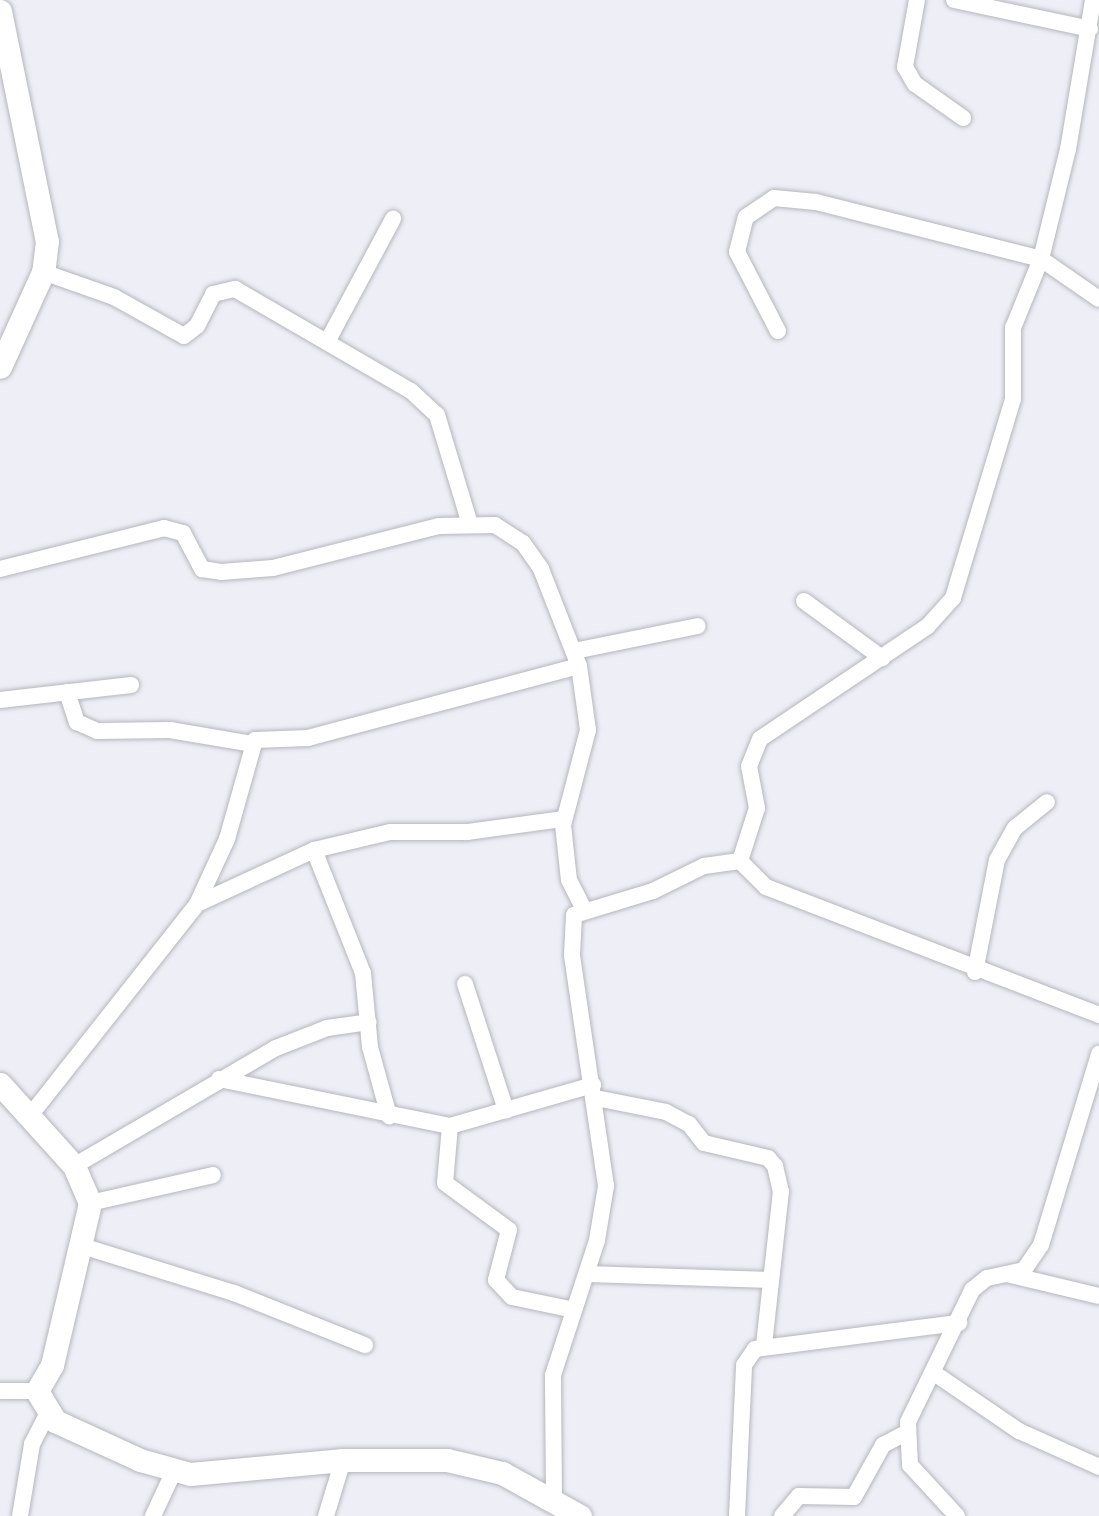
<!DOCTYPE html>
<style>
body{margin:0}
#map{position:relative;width:1099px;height:1516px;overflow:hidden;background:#eeeff6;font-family:Jost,sans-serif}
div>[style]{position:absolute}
.roads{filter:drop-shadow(0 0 2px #b5b6bd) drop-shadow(0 0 2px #b5b6bd)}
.street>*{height:16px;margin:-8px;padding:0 8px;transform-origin:8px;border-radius:8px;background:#fff}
.secondary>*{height:23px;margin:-11.5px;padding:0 11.5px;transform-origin:11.5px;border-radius:11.5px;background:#fff}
span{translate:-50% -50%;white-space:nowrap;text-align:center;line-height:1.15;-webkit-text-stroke:5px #fff;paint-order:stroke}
</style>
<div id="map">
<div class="roads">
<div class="street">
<i style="left:917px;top:0;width:68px;rotate:100.2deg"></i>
<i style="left:905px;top:67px;width:20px;rotate:60deg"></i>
<i style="left:915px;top:84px;width:59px;rotate:35.3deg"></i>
<i style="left:954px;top:0;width:139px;rotate:12deg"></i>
<i style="left:1093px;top:0;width:151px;rotate:99.5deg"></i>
<i style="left:1068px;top:149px;width:113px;rotate:103.8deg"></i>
<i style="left:1041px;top:259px;width:74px;rotate:112.1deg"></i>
<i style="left:1013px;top:328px;width:71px;rotate:90deg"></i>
<i style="left:1013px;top:399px;width:208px;rotate:106.8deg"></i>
<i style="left:953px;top:598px;width:38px;rotate:132deg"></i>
<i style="left:928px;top:626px;width:202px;rotate:146.1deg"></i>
<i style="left:760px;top:739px;width:29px;rotate:112deg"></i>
<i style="left:749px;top:766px;width:43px;rotate:79.2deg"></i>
<i style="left:757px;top:808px;width:56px;rotate:107.8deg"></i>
<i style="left:740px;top:861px;width:37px;rotate:45deg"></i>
<i style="left:766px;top:887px;width:357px;rotate:21deg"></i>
<i style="left:43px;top:272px;width:75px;rotate:19.4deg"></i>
<i style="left:114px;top:297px;width:80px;rotate:29.1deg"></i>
<i style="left:184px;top:336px;width:16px;rotate:-38deg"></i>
<i style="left:197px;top:326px;width:36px;rotate:-63deg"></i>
<i style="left:213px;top:294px;width:23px;rotate:-13deg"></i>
<i style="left:235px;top:289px;width:203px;rotate:30.1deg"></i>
<i style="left:411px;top:391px;width:35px;rotate:43deg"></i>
<i style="left:437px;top:415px;width:111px;rotate:73.2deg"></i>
<i style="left:778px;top:331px;width:89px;rotate:-117.4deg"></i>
<i style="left:737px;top:252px;width:36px;rotate:-76deg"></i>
<i style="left:746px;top:217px;width:34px;rotate:-34deg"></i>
<i style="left:774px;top:198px;width:42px;rotate:5.4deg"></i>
<i style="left:816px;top:202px;width:232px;rotate:14.2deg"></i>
<i style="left:1041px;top:259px;width:70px;rotate:34.6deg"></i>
<i style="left:327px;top:342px;width:140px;rotate:-61.8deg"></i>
<i style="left:0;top:569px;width:169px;rotate:-14deg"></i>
<i style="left:164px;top:528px;width:20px;rotate:15deg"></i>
<i style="left:183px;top:533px;width:41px;rotate:62.2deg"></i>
<i style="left:202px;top:569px;width:19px;rotate:9deg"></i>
<i style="left:221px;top:572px;width:52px;rotate:-4.4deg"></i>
<i style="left:273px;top:568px;width:171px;rotate:-14.2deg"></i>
<i style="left:439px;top:526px;width:56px;rotate:-1deg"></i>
<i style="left:495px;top:525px;width:33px;rotate:33deg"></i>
<i style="left:523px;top:543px;width:32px;rotate:55deg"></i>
<i style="left:541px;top:569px;width:104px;rotate:68.6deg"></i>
<i style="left:579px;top:666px;width:65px;rotate:82deg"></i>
<i style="left:588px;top:730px;width:98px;rotate:104.7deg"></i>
<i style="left:563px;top:825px;width:55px;rotate:83.8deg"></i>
<i style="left:569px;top:880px;width:31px;rotate:63deg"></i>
<i style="left:804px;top:601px;width:97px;rotate:36.2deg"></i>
<i style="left:574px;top:651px;width:126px;rotate:-11.4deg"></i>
<i style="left:67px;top:692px;width:32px;rotate:72deg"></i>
<i style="left:77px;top:722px;width:22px;rotate:24deg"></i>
<i style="left:97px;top:731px;width:73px;rotate:-0.8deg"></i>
<i style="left:170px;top:730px;width:83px;rotate:9.7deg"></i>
<i style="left:0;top:700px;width:132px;rotate:-6.5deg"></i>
<i style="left:314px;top:850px;width:132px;rotate:68.3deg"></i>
<i style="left:363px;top:973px;width:74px;rotate:84.6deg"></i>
<i style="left:370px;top:1047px;width:72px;rotate:74.6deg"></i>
<i style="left:197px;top:904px;width:129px;rotate:-24.8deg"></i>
<i style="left:314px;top:850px;width:78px;rotate:-13.3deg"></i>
<i style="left:390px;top:832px;width:77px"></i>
<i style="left:467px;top:832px;width:97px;rotate:-7.7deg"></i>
<i style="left:975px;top:972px;width:114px;rotate:-78.9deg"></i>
<i style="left:997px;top:860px;width:37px;rotate:-61deg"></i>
<i style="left:1015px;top:828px;width:41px;rotate:-39.1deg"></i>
<i style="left:465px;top:984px;width:133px;rotate:72deg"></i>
<i style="left:219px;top:1079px;width:236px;rotate:11.5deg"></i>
<i style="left:450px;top:1126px;width:149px;rotate:-16deg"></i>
<i style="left:596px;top:1098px;width:71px;rotate:11.3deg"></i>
<i style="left:666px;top:1112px;width:26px;rotate:28deg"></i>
<i style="left:689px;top:1124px;width:24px;rotate:52deg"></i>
<i style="left:704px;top:1143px;width:66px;rotate:13.2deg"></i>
<i style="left:768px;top:1158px;width:11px;rotate:49deg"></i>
<i style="left:775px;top:1166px;width:26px;rotate:77deg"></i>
<i style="left:781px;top:1191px;width:155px;rotate:96.3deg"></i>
<i style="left:29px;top:1117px;width:271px;rotate:-51.7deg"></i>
<i style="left:197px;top:904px;width:72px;rotate:-65.2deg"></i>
<i style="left:227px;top:839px;width:103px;rotate:-74.2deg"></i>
<i style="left:255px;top:740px;width:53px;rotate:-2.2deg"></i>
<i style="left:308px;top:738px;width:280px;rotate:-14.9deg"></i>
<i style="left:450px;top:1126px;width:57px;rotate:95deg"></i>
<i style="left:445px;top:1183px;width:79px;rotate:36.3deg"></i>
<i style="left:509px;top:1230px;width:52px;rotate:104.6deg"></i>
<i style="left:496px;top:1280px;width:23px;rotate:47deg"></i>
<i style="left:512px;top:1297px;width:63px;rotate:11.8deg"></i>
<i style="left:74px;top:1166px;width:234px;rotate:-30.3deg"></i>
<i style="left:276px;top:1048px;width:55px;rotate:-21.4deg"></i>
<i style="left:327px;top:1028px;width:42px;rotate:-8.1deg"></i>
<i style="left:90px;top:1203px;width:126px;rotate:-12.8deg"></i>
<i style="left:82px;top:1246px;width:159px;rotate:17.2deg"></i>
<i style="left:234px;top:1293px;width:141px;rotate:21.7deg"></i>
<i style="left:587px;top:1274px;width:184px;rotate:1.9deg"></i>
<i style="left:1011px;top:1275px;width:90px;rotate:13.4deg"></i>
<i style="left:934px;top:1373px;width:103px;rotate:34.3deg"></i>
<i style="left:1019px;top:1431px;width:88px;rotate:24.2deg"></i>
<i style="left:0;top:1391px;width:37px"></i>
<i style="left:554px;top:1498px;width:123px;rotate:-90.5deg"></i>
<i style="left:553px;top:1375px;width:142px;rotate:-71.9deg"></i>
<i style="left:597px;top:1240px;width:55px;rotate:-80.5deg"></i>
<i style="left:606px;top:1186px;width:233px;rotate:-98.4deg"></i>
<i style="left:572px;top:955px;width:40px;rotate:-87.1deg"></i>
<i style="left:574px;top:915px;width:83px;rotate:-16.9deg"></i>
<i style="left:653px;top:891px;width:57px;rotate:-26.1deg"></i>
<i style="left:704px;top:866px;width:36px;rotate:-8deg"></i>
<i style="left:20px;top:1516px;width:73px;rotate:-80.5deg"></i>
<i style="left:32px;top:1444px;width:35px;rotate:-63deg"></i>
<i style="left:153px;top:1516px;width:50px;rotate:-65deg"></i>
<i style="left:326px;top:1516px;width:59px;rotate:-73.1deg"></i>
<i style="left:737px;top:1516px;width:151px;rotate:-87.3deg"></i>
<i style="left:744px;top:1365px;width:19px;rotate:-55deg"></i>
<i style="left:755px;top:1349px;width:206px;rotate:-7.3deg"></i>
<i style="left:782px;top:1516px;width:26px;rotate:-50deg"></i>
<i style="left:799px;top:1496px;width:55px;rotate:1deg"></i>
<i style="left:854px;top:1497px;width:60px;rotate:-60.9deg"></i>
<i style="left:883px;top:1445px;width:24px;rotate:-28deg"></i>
<i style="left:957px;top:1516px;width:69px;rotate:-132.7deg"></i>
<i style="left:910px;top:1465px;width:43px;rotate:-92.7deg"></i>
<i style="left:908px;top:1422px;width:147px;rotate:-64.1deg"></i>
<i style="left:972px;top:1290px;width:19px;rotate:-39deg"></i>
<i style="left:987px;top:1278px;width:38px;rotate:-12deg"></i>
<i style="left:1024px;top:1270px;width:30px;rotate:-56deg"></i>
<i style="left:1041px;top:1245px;width:200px;rotate:-73.1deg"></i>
</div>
<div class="secondary">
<i style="left:0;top:11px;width:235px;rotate:78.5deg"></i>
<i style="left:47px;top:241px;width:31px;rotate:97deg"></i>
<i style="left:43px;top:272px;width:104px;rotate:114.4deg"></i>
<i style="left:0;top:1084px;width:110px;rotate:47.9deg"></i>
<i style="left:74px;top:1166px;width:40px;rotate:66.6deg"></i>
<i style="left:90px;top:1203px;width:166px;rotate:103.2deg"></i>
<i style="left:52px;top:1365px;width:30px;rotate:120deg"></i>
<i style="left:37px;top:1391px;width:35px;rotate:59deg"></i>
<i style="left:55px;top:1421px;width:94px;rotate:24.6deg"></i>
<i style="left:140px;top:1460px;width:52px;rotate:15.6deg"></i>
<i style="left:190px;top:1474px;width:154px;rotate:-5.2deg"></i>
<i style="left:343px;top:1460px;width:104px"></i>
<i style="left:447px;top:1460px;width:57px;rotate:13.3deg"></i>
<i style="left:502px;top:1473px;width:89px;rotate:28.9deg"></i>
</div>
</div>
</div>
